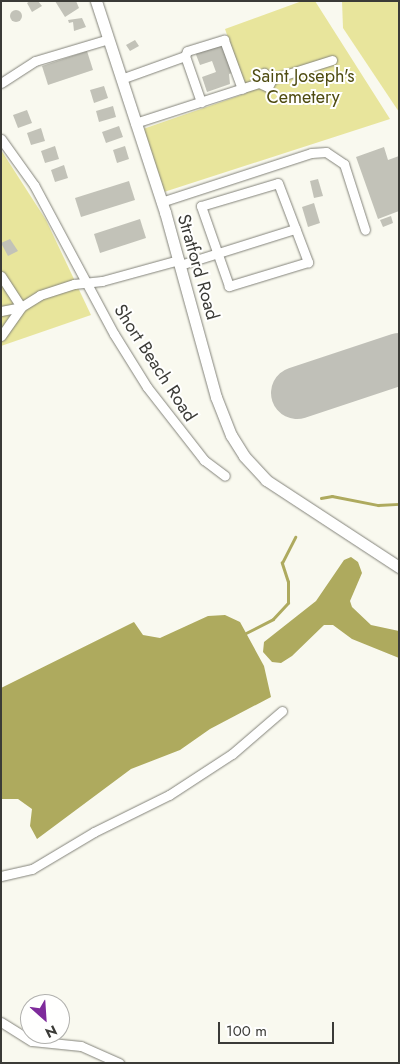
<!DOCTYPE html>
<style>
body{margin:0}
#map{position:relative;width:400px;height:1064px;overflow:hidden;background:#f9f9ef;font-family:Jost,sans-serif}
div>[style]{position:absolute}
.green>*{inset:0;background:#e8e59c}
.water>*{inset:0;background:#aeaa5e}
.stream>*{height:2.5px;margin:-1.25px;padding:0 1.25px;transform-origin:1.25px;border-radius:1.25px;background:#aeaa5e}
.runway>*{height:52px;margin:-26px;padding:0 26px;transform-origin:26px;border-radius:26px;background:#c0c0b8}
.building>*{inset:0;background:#c2c2b8}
.round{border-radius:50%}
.roads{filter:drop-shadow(0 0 1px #83837a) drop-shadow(0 0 1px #83837a)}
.minor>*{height:9px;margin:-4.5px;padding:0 4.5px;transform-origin:4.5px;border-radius:4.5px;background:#fff}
.major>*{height:11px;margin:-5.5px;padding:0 5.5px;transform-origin:5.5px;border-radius:5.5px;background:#fff}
span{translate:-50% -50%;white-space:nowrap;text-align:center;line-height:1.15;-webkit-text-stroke:4px #fffffe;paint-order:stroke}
.park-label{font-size:18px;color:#4e4b10}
.street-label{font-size:18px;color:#3b3b37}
.frame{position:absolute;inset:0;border:2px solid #3b3b37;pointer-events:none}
.north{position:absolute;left:20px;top:994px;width:50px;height:50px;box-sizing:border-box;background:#fffffe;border:1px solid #b1b1ae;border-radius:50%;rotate:154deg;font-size:14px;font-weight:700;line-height:20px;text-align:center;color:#3b3b37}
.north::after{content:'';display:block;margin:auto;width:18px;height:22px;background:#7e2b9b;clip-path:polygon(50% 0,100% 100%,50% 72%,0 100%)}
.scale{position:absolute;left:218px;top:1022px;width:116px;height:22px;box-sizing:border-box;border:2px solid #3b3b37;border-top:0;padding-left:6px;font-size:15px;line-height:18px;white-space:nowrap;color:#3b3b37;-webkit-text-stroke:4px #fffffe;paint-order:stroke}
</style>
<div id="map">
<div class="green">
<i style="clip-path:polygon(302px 1px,315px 1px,390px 119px,164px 192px,143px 129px,247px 93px,225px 29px)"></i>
<i style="clip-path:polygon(342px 1px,399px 1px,399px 112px,343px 28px)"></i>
<i style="clip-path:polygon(1px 150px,46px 220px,91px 315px,1px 346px)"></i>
</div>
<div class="water">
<i style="clip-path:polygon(351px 557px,358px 562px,362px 573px,350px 601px,352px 607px,371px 625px,399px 631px,399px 658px,352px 639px,333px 625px,324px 625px,292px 656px,281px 663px,272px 662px,263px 652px,264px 642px,316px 601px,344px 560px)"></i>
<i style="clip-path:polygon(225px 615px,240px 622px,264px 666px,271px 697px,210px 729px,180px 750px,131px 769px,37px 839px,30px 826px,32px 809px,18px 799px,1px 799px,1px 688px,134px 622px,143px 635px,160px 638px,208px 616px)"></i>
</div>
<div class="stream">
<i style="left:321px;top:498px;width:11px;rotate:-10deg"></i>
<i style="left:332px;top:496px;width:47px;rotate:11.1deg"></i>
<i style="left:378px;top:505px;width:21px;rotate:-3deg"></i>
<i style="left:246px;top:633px;width:30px;rotate:-27deg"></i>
<i style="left:273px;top:619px;width:22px;rotate:-47deg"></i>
<i style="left:288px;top:603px;width:21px;rotate:-90deg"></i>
<i style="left:288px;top:582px;width:20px;rotate:-108deg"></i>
<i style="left:282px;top:563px;width:29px;rotate:-63deg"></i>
</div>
<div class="runway">
<i style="left:297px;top:393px;width:108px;rotate:-18.4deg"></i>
</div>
<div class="building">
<i style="clip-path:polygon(30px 1px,38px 1px,42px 6px,32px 12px,27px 3px)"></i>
<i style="clip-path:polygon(55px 1px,76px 1px,79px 8px,65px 17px)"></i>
<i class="round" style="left:10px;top:10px;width:12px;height:12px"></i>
<i style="clip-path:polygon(82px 18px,86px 27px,74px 31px,73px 22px,69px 23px,68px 20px)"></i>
<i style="clip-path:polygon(135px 40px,139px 46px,130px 51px,126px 45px)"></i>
<i style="clip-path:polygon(221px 42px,234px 72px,229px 74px,230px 84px,207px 92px,202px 77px,216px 72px,212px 61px,200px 65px,195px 52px)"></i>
<i style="clip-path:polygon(87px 51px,93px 70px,48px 85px,42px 66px)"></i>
<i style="clip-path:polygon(104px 86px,108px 98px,94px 103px,90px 90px)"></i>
<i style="clip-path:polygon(113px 106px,116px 117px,99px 122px,96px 111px)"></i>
<i style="clip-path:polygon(27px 110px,32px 123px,18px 128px,13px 115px)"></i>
<i style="clip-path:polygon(119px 126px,123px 137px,106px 143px,102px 132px)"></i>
<i style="clip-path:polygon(41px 128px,45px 141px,31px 145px,27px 133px)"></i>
<i style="clip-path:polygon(55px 146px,59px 159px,45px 163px,41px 151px)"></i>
<i style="clip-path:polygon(125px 146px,129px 159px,117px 163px,113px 150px)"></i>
<i style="clip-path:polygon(384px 147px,388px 160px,399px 156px,399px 211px,378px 219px,356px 157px)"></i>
<i style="clip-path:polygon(64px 165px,68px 178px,55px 182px,51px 170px)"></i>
<i style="clip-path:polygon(318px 179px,323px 196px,314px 198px,310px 181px)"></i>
<i style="clip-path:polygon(129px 181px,135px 200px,81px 217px,75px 198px)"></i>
<i style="clip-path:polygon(314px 203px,320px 223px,308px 227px,302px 207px)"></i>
<i style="clip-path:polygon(391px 216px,393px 223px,383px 227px,380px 220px)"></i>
<i style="clip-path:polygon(140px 219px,146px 238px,100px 253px,94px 234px)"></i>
<i style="clip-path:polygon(10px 239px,18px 251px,8px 256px,1px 243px)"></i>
</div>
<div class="roads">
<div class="minor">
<i style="left:185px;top:56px;width:5px;rotate:-68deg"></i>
<i style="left:187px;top:51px;width:39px;rotate:-17deg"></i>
<i style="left:224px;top:40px;width:52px;rotate:69.8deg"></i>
<i style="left:121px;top:79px;width:68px;rotate:-19.8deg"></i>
<i style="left:185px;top:56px;width:49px;rotate:70.8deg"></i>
<i style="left:272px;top:79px;width:63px;rotate:-17.6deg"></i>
<i style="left:1px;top:83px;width:40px;rotate:-32.9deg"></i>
<i style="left:35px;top:61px;width:77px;rotate:-16.6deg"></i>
<i style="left:259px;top:83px;width:5px;rotate:-101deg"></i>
<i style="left:258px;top:78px;width:8px;rotate:-40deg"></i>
<i style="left:264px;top:73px;width:10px;rotate:37deg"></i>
<i style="left:259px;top:83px;width:10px;rotate:24deg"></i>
<i style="left:268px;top:87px;width:9px;rotate:-63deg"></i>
<i style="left:135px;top:123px;width:130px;rotate:-17.9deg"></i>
<i style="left:1px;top:139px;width:57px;rotate:54.3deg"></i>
<i style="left:34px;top:185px;width:169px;rotate:61.8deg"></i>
<i style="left:114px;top:334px;width:62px;rotate:58.1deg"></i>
<i style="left:147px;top:387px;width:93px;rotate:52deg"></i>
<i style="left:204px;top:460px;width:26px;rotate:37deg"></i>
<i style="left:278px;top:183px;width:85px;rotate:69.2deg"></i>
<i style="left:308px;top:262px;width:83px;rotate:163.1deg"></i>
<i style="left:229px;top:286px;width:85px;rotate:-109.3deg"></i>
<i style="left:201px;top:206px;width:80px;rotate:-16.6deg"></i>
<i style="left:161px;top:202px;width:158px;rotate:-18.1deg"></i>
<i style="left:311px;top:153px;width:15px;rotate:-4deg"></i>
<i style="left:326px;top:152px;width:22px;rotate:34deg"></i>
<i style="left:344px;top:164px;width:69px;rotate:72.3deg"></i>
<i style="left:180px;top:265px;width:121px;rotate:-17.4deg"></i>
<i style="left:1px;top:276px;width:37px;rotate:57deg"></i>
<i style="left:1px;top:311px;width:20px;rotate:-11deg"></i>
<i style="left:21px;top:307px;width:22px;rotate:-32deg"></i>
<i style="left:40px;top:295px;width:36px;rotate:-18deg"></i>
<i style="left:74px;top:284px;width:28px;rotate:-6deg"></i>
<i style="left:102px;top:281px;width:80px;rotate:-15.3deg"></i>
<i style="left:1px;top:336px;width:35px;rotate:-55deg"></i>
<i style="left:1px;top:876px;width:32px;rotate:-13deg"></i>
<i style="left:32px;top:869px;width:72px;rotate:-30.8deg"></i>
<i style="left:94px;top:832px;width:84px;rotate:-26.3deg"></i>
<i style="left:169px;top:795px;width:75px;rotate:-33.1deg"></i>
<i style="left:232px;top:754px;width:66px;rotate:-40.7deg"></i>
<i style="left:1px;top:1022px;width:36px;rotate:32deg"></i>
<i style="left:32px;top:1041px;width:49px;rotate:5.8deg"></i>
<i style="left:81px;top:1046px;width:42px;rotate:24.1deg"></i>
</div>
<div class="major">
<i style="left:96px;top:1px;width:222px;rotate:71.9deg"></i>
<i style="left:165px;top:212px;width:192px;rotate:74.6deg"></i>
<i style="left:216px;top:397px;width:41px;rotate:68.5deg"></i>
<i style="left:231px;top:435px;width:25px;rotate:58deg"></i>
<i style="left:244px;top:456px;width:33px;rotate:47deg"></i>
<i style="left:266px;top:480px;width:159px;rotate:33.2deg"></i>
</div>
</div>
<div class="park-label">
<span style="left:303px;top:87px">Saint Joseph's<br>Cemetery</span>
</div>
<div class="street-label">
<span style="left:198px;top:267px;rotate:74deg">Stratford Road</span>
<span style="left:155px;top:363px;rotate:57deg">Short Beach Road</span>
</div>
<div class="frame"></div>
<div class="north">N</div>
<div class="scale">100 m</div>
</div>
